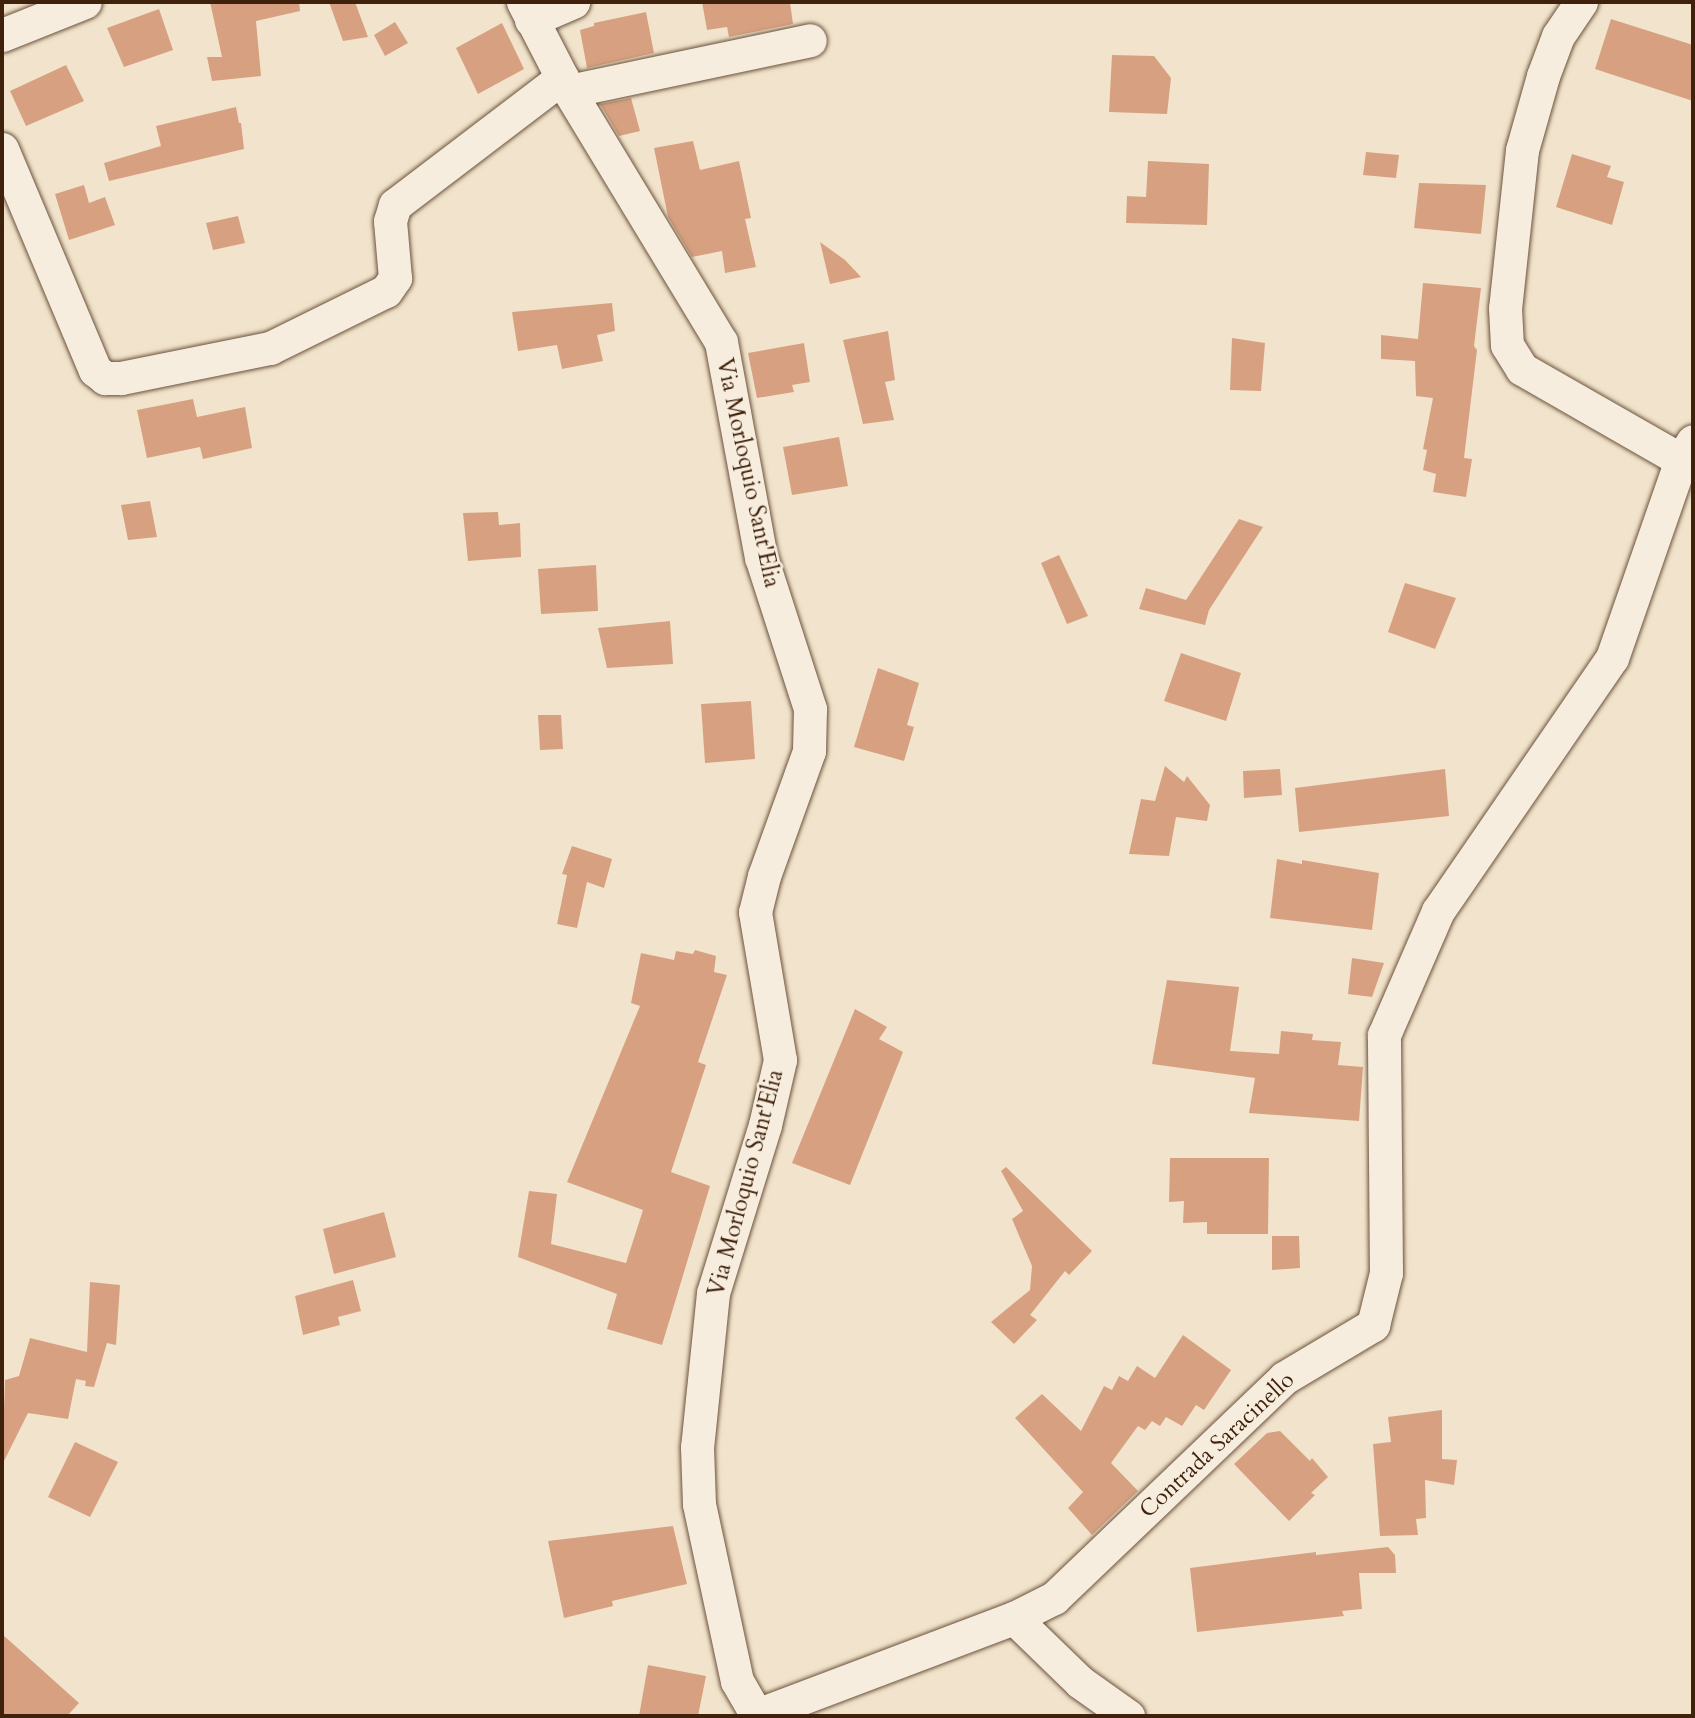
<!DOCTYPE html>
<style>
body{margin:0}
#map{position:relative;width:1695px;height:1718px;overflow:hidden;background:#f2e4cc;font-family:Cardo,serif}
div>[style]{position:absolute}
.building>*{inset:0;background:#d7a181}
.roads{filter:drop-shadow(0 0 2px #6c523c) drop-shadow(0 0 2px #6c523c)}
.minor>*{height:33px;margin:-16.5px;padding:0 16.5px;transform-origin:16.5px;border-radius:16.5px;background:#f7edde}
span{translate:-50% -50%;white-space:nowrap;text-align:center;line-height:1.15;-webkit-text-stroke:5px #f7edde;paint-order:stroke}
.street-label{font-size:23px;color:#3f210c}
.frame{position:absolute;inset:0;border:4px solid #3f210c;pointer-events:none}
</style>
<div id="map">
<div class="building">
<i style="clip-path:polygon(210px 2px,299px 2px,300px 11px,256px 21px,261px 76px,212px 81px,207px 57px,222px 57px)"></i>
<i style="clip-path:polygon(329px 2px,355px 2px,368px 37px,343px 41px)"></i>
<i style="clip-path:polygon(702px 2px,790px 2px,793px 24px,729px 37px,727px 27px,707px 30px)"></i>
<i style="clip-path:polygon(159px 9px,173px 50px,124px 67px,107px 28px)"></i>
<i style="clip-path:polygon(646px 12px,654px 53px,587px 68px,580px 30px,594px 26px,594px 23px)"></i>
<i style="clip-path:polygon(1611px 19px,1693px 45px,1693px 101px,1595px 69px)"></i>
<i style="clip-path:polygon(395px 22px,408px 43px,385px 56px,374px 35px)"></i>
<i style="clip-path:polygon(502px 23px,524px 69px,478px 94px,456px 48px)"></i>
<i style="clip-path:polygon(1112px 55px,1154px 56px,1171px 78px,1167px 114px,1109px 112px)"></i>
<i style="clip-path:polygon(66px 65px,84px 101px,26px 126px,10px 91px)"></i>
<i style="clip-path:polygon(631px 98px,640px 131px,619px 136px,600px 104px)"></i>
<i style="clip-path:polygon(236px 107px,239px 123px,241px 123px,244px 149px,109px 181px,104px 163px,161px 146px,156px 126px)"></i>
<i style="clip-path:polygon(693px 141px,700px 170px,739px 161px,751px 218px,745px 219px,756px 267px,725px 273px,722px 251px,692px 257px,668px 217px,654px 148px)"></i>
<i style="clip-path:polygon(1366px 152px,1399px 155px,1396px 178px,1363px 175px)"></i>
<i style="clip-path:polygon(1572px 154px,1611px 166px,1607px 177px,1624px 182px,1612px 225px,1556px 207px)"></i>
<i style="clip-path:polygon(1148px 161px,1209px 164px,1207px 225px,1126px 223px,1127px 196px,1146px 197px)"></i>
<i style="clip-path:polygon(1419px 183px,1486px 185px,1481px 234px,1414px 228px)"></i>
<i style="clip-path:polygon(84px 185px,89px 203px,105px 197px,115px 225px,69px 240px,55px 194px)"></i>
<i style="clip-path:polygon(238px 216px,245px 243px,213px 250px,206px 223px)"></i>
<i style="clip-path:polygon(820px 242px,845px 260px,861px 277px,830px 284px)"></i>
<i style="clip-path:polygon(1423px 283px,1481px 288px,1474px 346px,1477px 350px,1464px 458px,1472px 459px,1466px 497px,1433px 492px,1436px 474px,1423px 470px,1427px 450px,1423px 449px,1433px 398px,1416px 396px,1415px 361px,1381px 359px,1381px 335px,1418px 339px)"></i>
<i style="clip-path:polygon(612px 303px,615px 331px,597px 335px,603px 361px,562px 369px,557px 345px,518px 351px,512px 312px)"></i>
<i style="clip-path:polygon(888px 331px,895px 380px,885px 382px,894px 420px,863px 424px,843px 340px)"></i>
<i style="clip-path:polygon(1232px 338px,1265px 343px,1261px 391px,1230px 390px)"></i>
<i style="clip-path:polygon(804px 343px,810px 382px,792px 385px,794px 392px,757px 398px,748px 353px)"></i>
<i style="clip-path:polygon(193px 399px,197px 417px,245px 407px,252px 448px,203px 459px,200px 447px,147px 458px,137px 410px)"></i>
<i style="clip-path:polygon(839px 437px,848px 486px,792px 495px,783px 447px)"></i>
<i style="clip-path:polygon(150px 501px,157px 537px,128px 540px,121px 505px)"></i>
<i style="clip-path:polygon(498px 512px,499px 525px,520px 523px,521px 557px,468px 561px,463px 513px)"></i>
<i style="clip-path:polygon(1239px 519px,1263px 527px,1209px 610px,1205px 625px,1139px 609px,1146px 588px,1186px 600px)"></i>
<i style="clip-path:polygon(1059px 555px,1088px 616px,1067px 624px,1041px 563px)"></i>
<i style="clip-path:polygon(596px 565px,598px 611px,541px 614px,538px 569px)"></i>
<i style="clip-path:polygon(1405px 583px,1456px 598px,1435px 649px,1388px 632px)"></i>
<i style="clip-path:polygon(670px 621px,673px 664px,607px 668px,598px 628px)"></i>
<i style="clip-path:polygon(1181px 653px,1241px 673px,1226px 721px,1164px 701px)"></i>
<i style="clip-path:polygon(878px 668px,919px 683px,907px 725px,914px 727px,904px 761px,854px 747px)"></i>
<i style="clip-path:polygon(751px 701px,755px 759px,705px 763px,701px 704px)"></i>
<i style="clip-path:polygon(538px 715px,561px 715px,563px 749px,540px 750px)"></i>
<i style="clip-path:polygon(1165px 766px,1184px 782px,1187px 776px,1210px 805px,1207px 821px,1176px 817px,1169px 856px,1129px 854px,1141px 799px,1155px 801px)"></i>
<i style="clip-path:polygon(1280px 769px,1282px 795px,1244px 798px,1243px 771px)"></i>
<i style="clip-path:polygon(1445px 769px,1449px 816px,1299px 832px,1295px 788px)"></i>
<i style="clip-path:polygon(572px 846px,612px 859px,604px 888px,587px 882px,577px 928px,557px 924px,567px 875px,562px 874px)"></i>
<i style="clip-path:polygon(1277px 859px,1302px 864px,1302px 860px,1379px 873px,1372px 930px,1270px 918px)"></i>
<i style="clip-path:polygon(695px 950px,716px 956px,714px 972px,727px 975px,698px 1062px,706px 1065px,671px 1172px,710px 1186px,662px 1345px,607px 1329px,617px 1294px,518px 1257px,529px 1191px,557px 1194px,551px 1244px,626px 1263px,643px 1210px,567px 1182px,640px 1006px,631px 1003px,641px 953px,674px 960px,676px 951px,693px 954px)"></i>
<i style="clip-path:polygon(1352px 958px,1384px 963px,1372px 997px,1348px 994px)"></i>
<i style="clip-path:polygon(1167px 980px,1239px 987px,1230px 1051px,1279px 1054px,1281px 1031px,1313px 1034px,1312px 1040px,1341px 1042px,1338px 1065px,1363px 1067px,1359px 1121px,1249px 1113px,1255px 1078px,1152px 1064px)"></i>
<i style="clip-path:polygon(855px 1009px,887px 1027px,879px 1039px,903px 1052px,850px 1185px,792px 1163px)"></i>
<i style="clip-path:polygon(1170px 1158px,1269px 1158px,1268px 1234px,1207px 1234px,1207px 1222px,1183px 1223px,1184px 1201px,1169px 1202px)"></i>
<i style="clip-path:polygon(1006px 1167px,1092px 1251px,1069px 1275px,1065px 1271px,1030px 1315px,1037px 1320px,1014px 1344px,991px 1322px,1030px 1290px,1032px 1266px,1012px 1219px,1023px 1211px,1001px 1171px)"></i>
<i style="clip-path:polygon(384px 1212px,396px 1257px,334px 1274px,323px 1229px)"></i>
<i style="clip-path:polygon(1272px 1236px,1299px 1236px,1300px 1268px,1272px 1270px)"></i>
<i style="clip-path:polygon(353px 1280px,361px 1311px,338px 1317px,340px 1325px,303px 1335px,295px 1296px)"></i>
<i style="clip-path:polygon(90px 1282px,120px 1285px,116px 1345px,107px 1343px,94px 1387px,85px 1386px,86px 1381px,76px 1379px,68px 1419px,28px 1413px,2px 1465px,5px 1380px,19px 1376px,30px 1338px,87px 1352px)"></i>
<i style="clip-path:polygon(1183px 1335px,1231px 1370px,1204px 1410px,1196px 1405px,1182px 1426px,1166px 1417px,1160px 1426px,1152px 1421px,1145px 1430px,1138px 1426px,1111px 1463px,1138px 1491px,1092px 1535px,1068px 1508px,1083px 1492px,1015px 1418px,1042px 1394px,1081px 1431px,1104px 1386px,1112px 1390px,1119px 1376px,1128px 1381px,1137px 1366px,1155px 1378px)"></i>
<i style="clip-path:polygon(1442px 1410px,1442px 1459px,1457px 1460px,1454px 1485px,1425px 1480px,1426px 1518px,1416px 1519px,1418px 1535px,1380px 1536px,1373px 1444px,1391px 1442px,1388px 1417px)"></i>
<i style="clip-path:polygon(1280px 1431px,1310px 1461px,1312px 1458px,1328px 1477px,1311px 1493px,1315px 1495px,1289px 1521px,1234px 1464px,1267px 1433px)"></i>
<i style="clip-path:polygon(75px 1442px,118px 1462px,90px 1517px,48px 1497px)"></i>
<i style="clip-path:polygon(673px 1526px,687px 1584px,612px 1601px,613px 1606px,564px 1618px,548px 1541px)"></i>
<i style="clip-path:polygon(1388px 1547px,1395px 1555px,1396px 1573px,1359px 1573px,1362px 1609px,1342px 1611px,1344px 1616px,1197px 1632px,1190px 1568px,1316px 1552px,1316px 1555px)"></i>
<i style="clip-path:polygon(2px 1634px,79px 1703px,67px 1716px,2px 1716px)"></i>
<i style="clip-path:polygon(648px 1665px,706px 1676px,698px 1716px,639px 1716px)"></i>
</div>
<div class="roads">
<div class="minor">
<i style="left:523px;top:2px;width:100px;rotate:62.7deg"></i>
<i style="left:569px;top:91px;width:293px;rotate:58.8deg"></i>
<i style="left:721px;top:342px;width:219px;rotate:79.5deg"></i>
<i style="left:761px;top:557px;width:160px;rotate:72.1deg"></i>
<i style="left:810px;top:709px;width:42px;rotate:91.4deg"></i>
<i style="left:809px;top:751px;width:133px;rotate:109.8deg"></i>
<i style="left:764px;top:876px;width:37px;rotate:104deg"></i>
<i style="left:755px;top:912px;width:150px;rotate:80.4deg"></i>
<i style="left:780px;top:1060px;width:67px;rotate:103deg"></i>
<i style="left:765px;top:1125px;width:176px;rotate:107.2deg"></i>
<i style="left:713px;top:1293px;width:155px;rotate:95.9deg"></i>
<i style="left:697px;top:1447px;width:57px;rotate:88deg"></i>
<i style="left:699px;top:1504px;width:181px;rotate:77.9deg"></i>
<i style="left:737px;top:1681px;width:39px;rotate:60deg"></i>
<i style="left:1581px;top:2px;width:41px;rotate:124.1deg"></i>
<i style="left:1558px;top:36px;width:43px;rotate:110.6deg"></i>
<i style="left:1543px;top:76px;width:77px;rotate:105.8deg"></i>
<i style="left:1522px;top:150px;width:159px;rotate:96.1deg"></i>
<i style="left:1505px;top:308px;width:37px;rotate:87deg"></i>
<i style="left:1507px;top:345px;width:28px;rotate:58deg"></i>
<i style="left:1522px;top:369px;width:183px;rotate:29.8deg"></i>
<i style="left:531px;top:20px;width:46px;rotate:-23.2deg"></i>
<i style="left:2px;top:35px;width:89px;rotate:-21.7deg"></i>
<i style="left:569px;top:91px;width:246px;rotate:-11.9deg"></i>
<i style="left:2px;top:149px;width:240px;rotate:67.2deg"></i>
<i style="left:95px;top:370px;width:13px;rotate:39deg"></i>
<i style="left:105px;top:378px;width:16px"></i>
<i style="left:121px;top:378px;width:152px;rotate:-11.4deg"></i>
<i style="left:270px;top:348px;width:129px;rotate:-26.2deg"></i>
<i style="left:386px;top:291px;width:16px;rotate:-55deg"></i>
<i style="left:395px;top:278px;width:57px;rotate:-95deg"></i>
<i style="left:390px;top:221px;width:17px;rotate:-73deg"></i>
<i style="left:395px;top:205px;width:210px;rotate:-37.3deg"></i>
<i style="left:1014px;top:1618px;width:92px;rotate:44.1deg"></i>
<i style="left:1080px;top:1682px;width:59px;rotate:35.3deg"></i>
<i style="left:757px;top:1715px;width:275px;rotate:-20.7deg"></i>
<i style="left:1014px;top:1618px;width:45px;rotate:-26.6deg"></i>
<i style="left:1054px;top:1598px;width:318px;rotate:-43.7deg"></i>
<i style="left:1284px;top:1378px;width:104px;rotate:-30.8deg"></i>
<i style="left:1373px;top:1325px;width:54px;rotate:-76deg"></i>
<i style="left:1386px;top:1273px;width:238px;rotate:-90.5deg"></i>
<i style="left:1384px;top:1035px;width:135px;rotate:-66.5deg"></i>
<i style="left:1438px;top:911px;width:307px;rotate:-55.5deg"></i>
<i style="left:1612px;top:658px;width:210px;rotate:-70.8deg"></i>
<i style="left:1681px;top:460px;width:22px;rotate:-58deg"></i>
</div>
</div>
<div class="street-label">
<span style="left:748px;top:473px;rotate:78deg">Via Morloquio Sant'Elia</span>
<span style="left:746px;top:1183px;rotate:-75deg">Via Morloquio Sant'Elia</span>
<span style="left:1217px;top:1445px;rotate:-43deg">Contrada Saracinello</span>
</div>
<div class="frame"></div>
</div>
